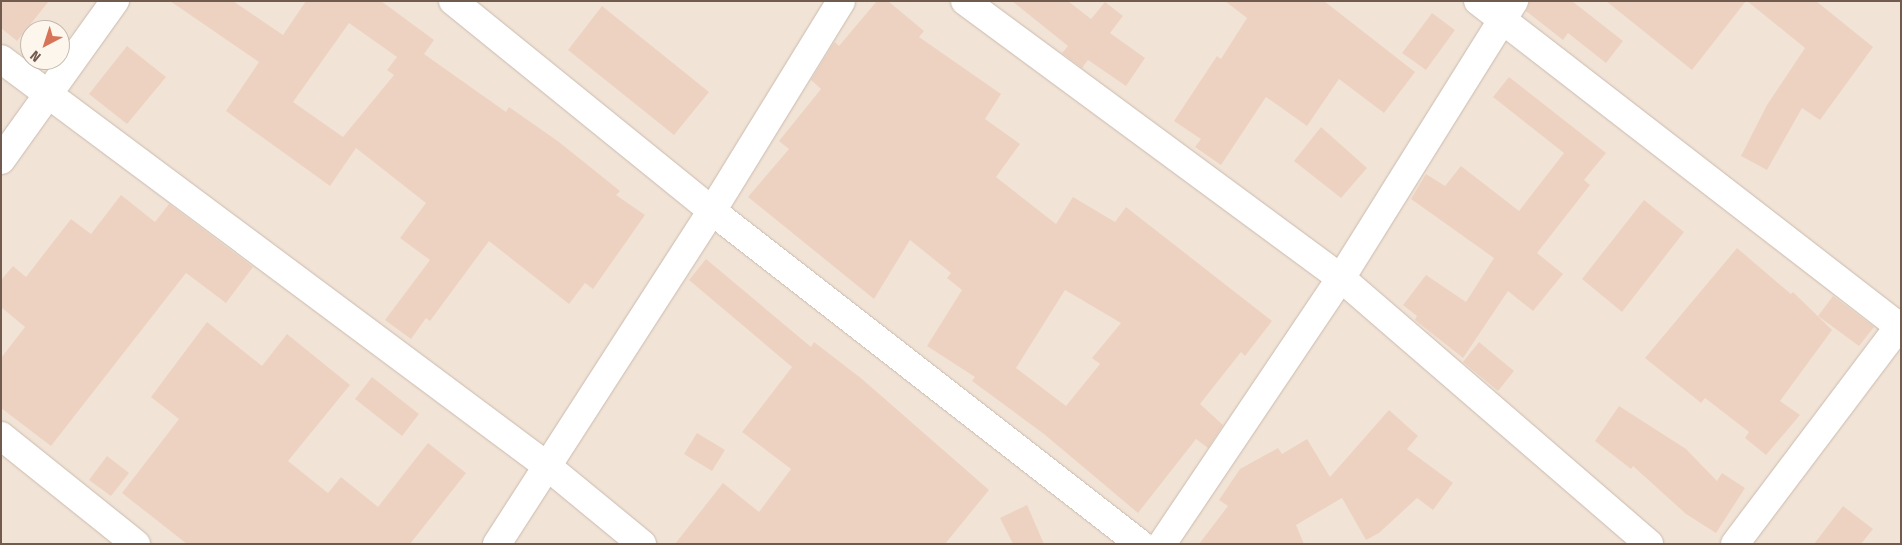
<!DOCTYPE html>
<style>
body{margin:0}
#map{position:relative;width:1902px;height:545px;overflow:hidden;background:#faf2e7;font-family:"Fira Sans Condensed",sans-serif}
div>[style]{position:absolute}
.residential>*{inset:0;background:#f1e4d6}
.building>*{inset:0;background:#edd2c1}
.roads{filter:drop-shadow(0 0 1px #cbbaae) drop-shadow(0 0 1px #cbbaae)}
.minor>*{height:28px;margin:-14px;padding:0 14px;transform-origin:14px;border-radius:14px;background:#fff}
span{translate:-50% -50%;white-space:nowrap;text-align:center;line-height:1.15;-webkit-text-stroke:4.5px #fdf6ed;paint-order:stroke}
.frame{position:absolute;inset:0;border:2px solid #715a4e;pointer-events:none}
.north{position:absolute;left:20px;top:20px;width:50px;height:50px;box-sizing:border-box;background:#fdf6ed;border:1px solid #c5b8ad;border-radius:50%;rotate:220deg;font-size:14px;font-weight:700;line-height:20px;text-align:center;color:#715a4e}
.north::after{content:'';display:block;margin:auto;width:18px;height:22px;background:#d77358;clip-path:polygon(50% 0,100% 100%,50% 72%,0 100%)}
</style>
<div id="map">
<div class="residential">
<i style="clip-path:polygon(evenodd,1px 1px,1901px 1px,1901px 544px,1px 544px,1px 1px,30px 30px,60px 30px,60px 60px,30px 60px,30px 30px)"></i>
</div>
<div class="building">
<i style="clip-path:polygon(1px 1px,49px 1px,17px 41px,1px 28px)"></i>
<i style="clip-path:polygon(evenodd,170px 1px,233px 1px,283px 35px,306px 1px,381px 1px,434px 40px,424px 54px,506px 112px,509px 107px,559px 142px,620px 191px,616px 195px,645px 215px,593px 289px,585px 283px,569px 304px,489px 241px,430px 321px,426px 318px,411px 339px,385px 320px,430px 260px,400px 238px,426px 203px,356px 148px,330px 186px,226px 111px,259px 62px,170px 1px,349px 23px,397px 57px,387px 70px,394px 75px,343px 137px,293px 102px,349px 23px)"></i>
<i style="clip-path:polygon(evenodd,877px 1px,888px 1px,924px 31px,919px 37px,1001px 94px,985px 119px,1020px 144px,996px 177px,1056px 224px,1073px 197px,1115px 222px,1126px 207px,1272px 321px,1245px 356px,1241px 352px,1200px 404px,1223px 425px,1208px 448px,1196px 439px,1138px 513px,1044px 434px,972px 381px,975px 377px,927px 346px,962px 290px,947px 278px,951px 273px,910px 240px,874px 299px,748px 197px,789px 149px,779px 141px,821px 89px,811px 80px,832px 46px,835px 42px,839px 46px,877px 1px,1065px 290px,1121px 323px,1092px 358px,1100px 364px,1066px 406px,1016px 368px,1065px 290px)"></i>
<i style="clip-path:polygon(1012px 1px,1068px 1px,1091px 19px,1105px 2px,1123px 16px,1110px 33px,1145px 58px,1126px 86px,1088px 60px,1082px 68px,1062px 53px,1068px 46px)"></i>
<i style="clip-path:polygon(1225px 1px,1324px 1px,1415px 72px,1384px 113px,1339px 79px,1307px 126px,1266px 97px,1221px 165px,1195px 147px,1201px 139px,1174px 121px,1217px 56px,1221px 59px,1247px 18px)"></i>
<i style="clip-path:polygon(1530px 1px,1572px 1px,1623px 41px,1606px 63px,1568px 33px,1563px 40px,1526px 11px)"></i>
<i style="clip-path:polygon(1606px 1px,1746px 1px,1692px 70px)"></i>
<i style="clip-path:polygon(1747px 1px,1816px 1px,1873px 47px,1820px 120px,1802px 108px,1767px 170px,1741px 156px,1767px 105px,1805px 48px)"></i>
<i style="clip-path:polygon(602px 6px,709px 92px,674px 135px,568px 50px)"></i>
<i style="clip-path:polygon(1432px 13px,1455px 30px,1426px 70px,1402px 53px)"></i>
<i style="clip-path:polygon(127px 46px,166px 77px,127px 124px,89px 94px)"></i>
<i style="clip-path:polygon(1509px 77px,1606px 153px,1584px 180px,1590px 185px,1537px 253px,1563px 274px,1533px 311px,1508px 291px,1463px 358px,1415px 320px,1417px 316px,1403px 305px,1426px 275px,1466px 302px,1494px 258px,1411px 199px,1426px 174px,1445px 186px,1461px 166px,1519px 211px,1564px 153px,1493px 97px)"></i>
<i style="clip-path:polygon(1321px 127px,1367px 168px,1341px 198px,1294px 161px)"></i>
<i style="clip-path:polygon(121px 195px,155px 222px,169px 204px,253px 267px,226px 303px,186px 273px,51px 446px,1px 408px,1px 358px,25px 327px,1px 307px,1px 280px,13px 266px,26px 277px,71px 219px,91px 234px)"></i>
<i style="clip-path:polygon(1644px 200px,1684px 232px,1622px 312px,1582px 279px)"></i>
<i style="clip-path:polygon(1737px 248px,1791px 294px,1793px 292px,1832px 330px,1780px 401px,1800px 415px,1766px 455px,1745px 438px,1749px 432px,1705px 398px,1701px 403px,1645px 358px)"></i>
<i style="clip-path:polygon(706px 259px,811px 347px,814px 342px,862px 379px,989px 490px,945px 544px,675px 544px,723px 483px,759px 512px,791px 469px,742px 432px,792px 367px,689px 280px)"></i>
<i style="clip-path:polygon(1833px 296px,1874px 327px,1859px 346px,1818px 316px)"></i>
<i style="clip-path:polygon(207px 322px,262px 366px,287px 334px,350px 385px,288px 461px,328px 493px,341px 477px,378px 507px,428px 443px,466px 473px,410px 544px,187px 544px,122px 493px,179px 419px,151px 397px)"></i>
<i style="clip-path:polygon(1479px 342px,1514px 371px,1498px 391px,1463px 362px)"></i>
<i style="clip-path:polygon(372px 377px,419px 414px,402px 436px,355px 399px)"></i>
<i style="clip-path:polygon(1619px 406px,1686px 449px,1717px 481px,1722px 473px,1745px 488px,1716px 533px,1686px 514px,1633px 466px,1631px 469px,1595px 441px)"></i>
<i style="clip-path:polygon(1389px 410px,1418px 436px,1407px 449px,1453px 483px,1433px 510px,1417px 498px,1379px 533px,1366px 540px,1342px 498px,1296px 525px,1304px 544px,1199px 544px,1228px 506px,1219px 500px,1240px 469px,1278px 448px,1282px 454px,1307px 439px,1330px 477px)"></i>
<i style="clip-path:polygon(697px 433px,725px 450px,712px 471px,684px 454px)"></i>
<i style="clip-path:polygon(107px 456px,129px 473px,111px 496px,89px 480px)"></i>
<i style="clip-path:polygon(1027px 505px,1044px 544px,1013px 544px,1000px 518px)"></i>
<i style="clip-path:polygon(1843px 506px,1873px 529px,1861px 544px,1814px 544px)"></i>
</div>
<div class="roads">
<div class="minor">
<i style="left:453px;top:1px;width:333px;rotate:39deg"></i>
<i style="left:712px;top:211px;width:542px;rotate:37.88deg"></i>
<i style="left:965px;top:1px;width:467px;rotate:36.4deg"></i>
<i style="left:1341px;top:278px;width:407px;rotate:40.8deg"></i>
<i style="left:1478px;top:1px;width:535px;rotate:37.71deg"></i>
<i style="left:1px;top:59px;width:681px;rotate:36.7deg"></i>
<i style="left:547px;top:466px;width:123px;rotate:39.4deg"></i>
<i style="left:1px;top:160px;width:196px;rotate:-54.4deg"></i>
<i style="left:1px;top:436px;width:173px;rotate:38.7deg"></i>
<i style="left:497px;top:544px;width:396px;rotate:-57.2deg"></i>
<i style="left:712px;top:211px;width:246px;rotate:-58.4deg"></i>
<i style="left:1162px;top:544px;width:321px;rotate:-56.1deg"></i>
<i style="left:1341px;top:278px;width:327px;rotate:-58deg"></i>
<i style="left:1735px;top:544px;width:276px;rotate:-53deg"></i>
</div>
</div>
<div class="frame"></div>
<div class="north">N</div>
</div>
